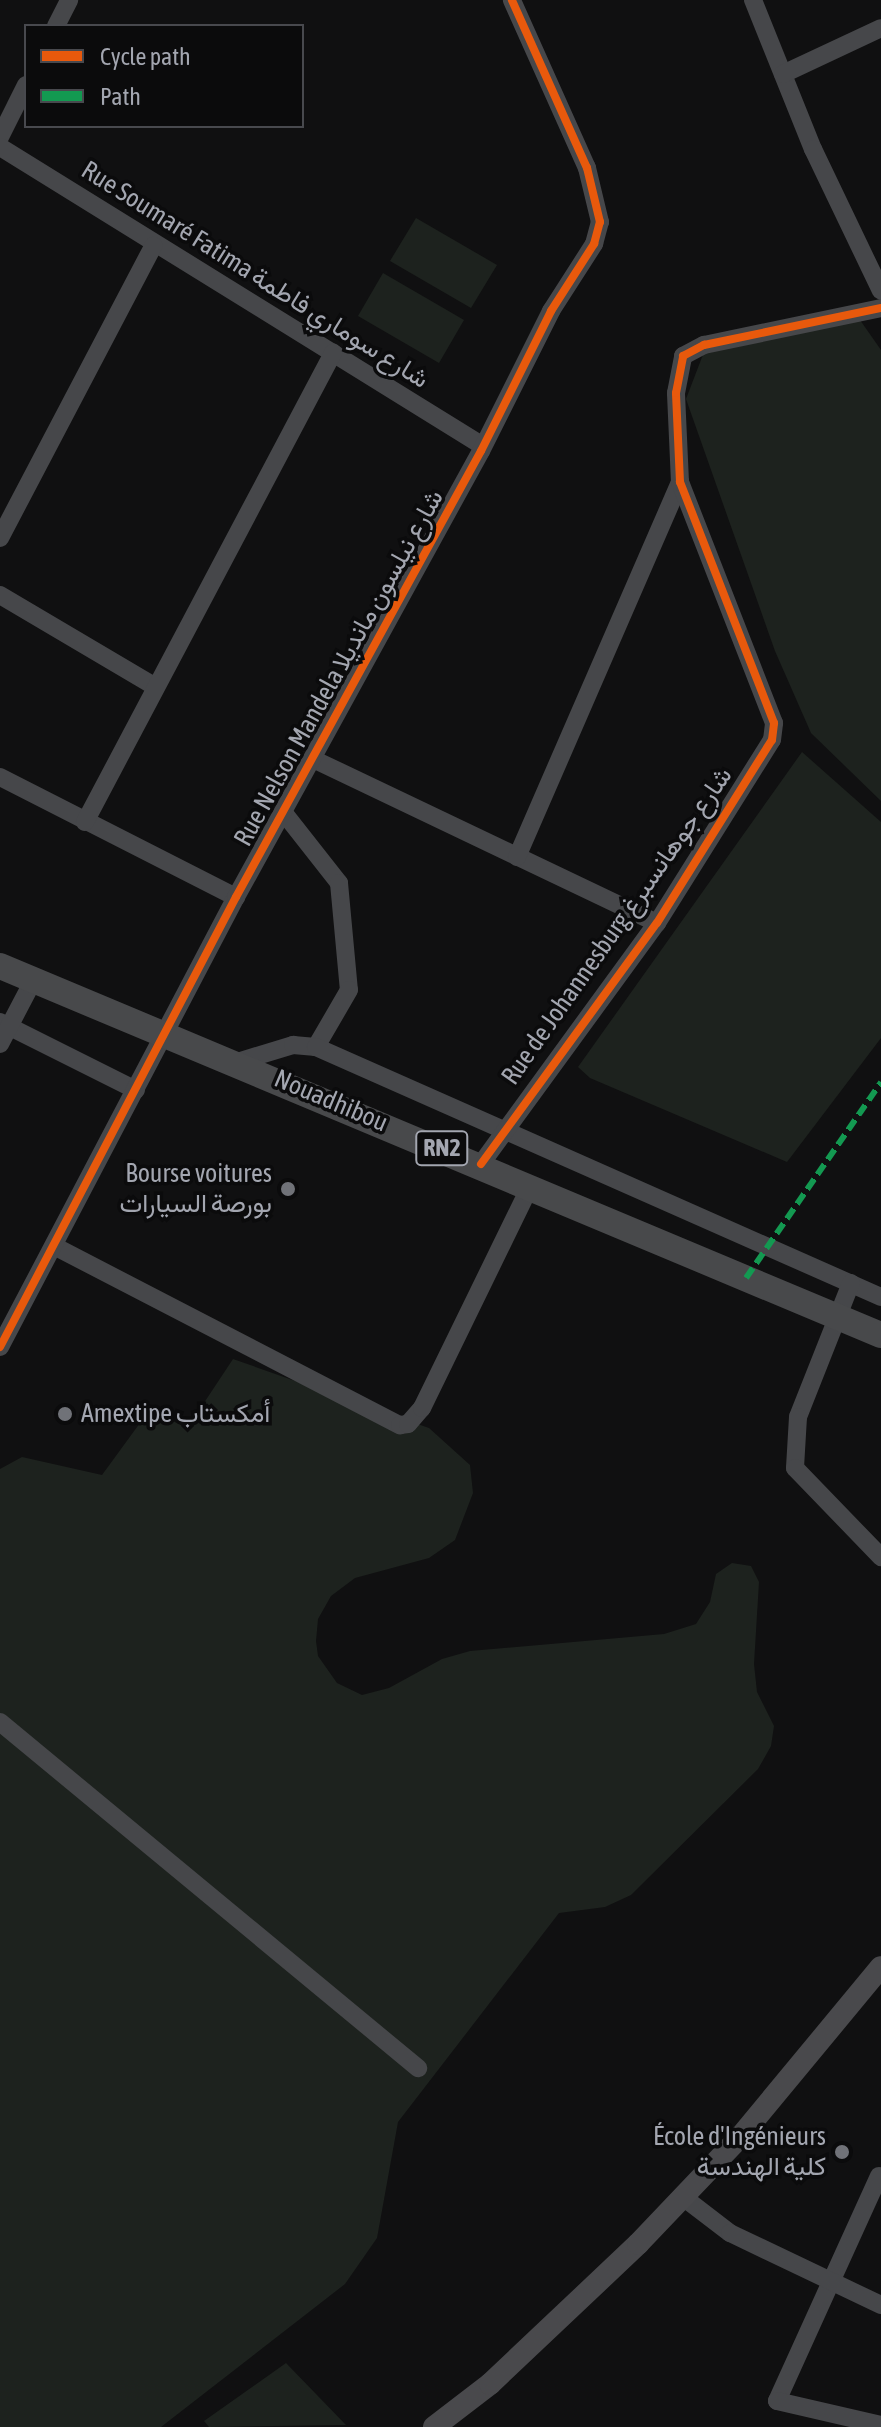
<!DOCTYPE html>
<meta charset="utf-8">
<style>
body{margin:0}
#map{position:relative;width:881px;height:2427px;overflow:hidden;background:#101011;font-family:"Asap Condensed",Vazirmatn,sans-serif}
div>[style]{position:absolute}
.green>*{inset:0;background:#1d221e}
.minor>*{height:18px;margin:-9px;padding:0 9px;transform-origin:9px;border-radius:9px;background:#46474a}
.major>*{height:22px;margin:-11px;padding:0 11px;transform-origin:11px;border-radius:11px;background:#49494c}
.highway>*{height:26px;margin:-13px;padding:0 13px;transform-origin:13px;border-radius:13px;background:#48494b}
.quiet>*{height:6px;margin-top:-3px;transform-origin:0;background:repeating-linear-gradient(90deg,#139951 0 12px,transparent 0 18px)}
.cycleway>*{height:8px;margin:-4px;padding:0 4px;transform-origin:4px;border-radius:4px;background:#e8590c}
.dots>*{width:22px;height:22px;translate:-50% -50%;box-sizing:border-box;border:4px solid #0b0b0c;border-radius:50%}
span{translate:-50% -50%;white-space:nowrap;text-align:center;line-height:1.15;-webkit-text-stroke:7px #0b0b0c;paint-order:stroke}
.shield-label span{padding:2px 6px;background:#0b0b0c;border:2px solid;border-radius:6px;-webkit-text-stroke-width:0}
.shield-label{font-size:24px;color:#a3a6b0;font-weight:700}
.street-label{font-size:26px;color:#a3a6b0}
.poi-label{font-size:26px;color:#a3a6b0}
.right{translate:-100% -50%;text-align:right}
.left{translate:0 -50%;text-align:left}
.legend{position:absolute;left:24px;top:24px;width:280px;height:104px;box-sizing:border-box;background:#0b0b0c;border:2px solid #48494e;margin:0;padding:10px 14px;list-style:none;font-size:24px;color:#a3a6b0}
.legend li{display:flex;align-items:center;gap:16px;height:40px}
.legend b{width:40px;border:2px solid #48494e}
</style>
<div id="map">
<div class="green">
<i style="clip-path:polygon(416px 218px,497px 265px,471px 308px,390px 261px)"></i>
<i style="clip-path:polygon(383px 273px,464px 320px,439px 363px,358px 316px)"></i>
<i style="clip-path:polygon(860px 320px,881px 350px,881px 801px,811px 733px,775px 651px,686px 399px,704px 352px)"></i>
<i style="clip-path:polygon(802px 752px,881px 822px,881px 1038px,787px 1162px,590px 1078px,578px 1067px)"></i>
<i style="clip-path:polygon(233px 1359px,429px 1428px,470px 1465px,473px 1493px,455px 1540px,429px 1558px,355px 1578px,331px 1596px,318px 1619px,316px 1641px,318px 1656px,337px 1683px,362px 1695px,389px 1688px,442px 1659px,470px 1651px,664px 1634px,696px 1624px,710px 1602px,716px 1574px,732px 1563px,751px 1566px,759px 1582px,754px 1664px,757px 1692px,774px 1726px,771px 1746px,758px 1769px,631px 1895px,605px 1907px,559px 1913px,398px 2122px,377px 2238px,345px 2284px,161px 2427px,0 2427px,0 1469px,22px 1457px,102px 1475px,148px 1412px,188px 1427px)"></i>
<i style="clip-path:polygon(286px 2363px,346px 2425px,209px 2427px,204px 2421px)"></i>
</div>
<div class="minor">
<i style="left:753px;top:0;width:161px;rotate:68.1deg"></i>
<i style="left:813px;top:149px;width:157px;rotate:64.4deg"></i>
<i style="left:56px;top:26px;width:29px;rotate:-63deg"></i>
<i style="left:783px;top:74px;width:108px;rotate:-25.1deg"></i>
<i style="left:0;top:137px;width:58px;rotate:-63.4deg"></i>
<i style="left:0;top:147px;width:568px;rotate:31.76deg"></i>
<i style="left:0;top:538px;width:330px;rotate:-62.3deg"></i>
<i style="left:0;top:595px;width:179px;rotate:30.6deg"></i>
<i style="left:315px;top:760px;width:379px;rotate:25.5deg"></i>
<i style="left:0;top:777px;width:265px;rotate:27deg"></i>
<i style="left:284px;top:813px;width:89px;rotate:51.8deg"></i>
<i style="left:339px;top:883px;width:107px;rotate:84.7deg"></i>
<i style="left:349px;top:990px;width:66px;rotate:120.1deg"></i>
<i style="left:85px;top:822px;width:531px;rotate:-62.13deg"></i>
<i style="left:517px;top:857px;width:409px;rotate:-66.5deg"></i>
<i style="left:0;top:1022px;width:152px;rotate:26.6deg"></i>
<i style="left:0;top:1044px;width:71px;rotate:-62.4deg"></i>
<i style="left:237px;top:1062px;width:59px;rotate:-16.9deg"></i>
<i style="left:293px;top:1045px;width:23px;rotate:5deg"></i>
<i style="left:316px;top:1047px;width:618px;rotate:23.87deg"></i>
<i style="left:481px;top:1164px;width:298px;rotate:-53.9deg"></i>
<i style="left:657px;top:923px;width:216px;rotate:-57.9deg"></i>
<i style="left:772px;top:740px;width:17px;rotate:-83deg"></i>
<i style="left:774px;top:723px;width:259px;rotate:-111.3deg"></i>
<i style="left:680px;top:482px;width:89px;rotate:-92.6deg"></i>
<i style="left:676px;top:393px;width:38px;rotate:-79deg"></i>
<i style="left:683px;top:356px;width:24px;rotate:-28deg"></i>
<i style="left:704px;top:345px;width:181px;rotate:-11.8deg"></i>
<i style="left:54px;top:1246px;width:390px;rotate:27.4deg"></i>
<i style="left:400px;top:1425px;width:8px;rotate:-7deg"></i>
<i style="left:408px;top:1424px;width:21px;rotate:-49deg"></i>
<i style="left:422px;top:1408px;width:246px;rotate:-64deg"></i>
<i style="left:851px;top:1283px;width:144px;rotate:111.6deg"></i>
<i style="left:798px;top:1417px;width:51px;rotate:93.4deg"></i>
<i style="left:795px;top:1468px;width:124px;rotate:46deg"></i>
<i style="left:0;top:1347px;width:508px;rotate:-62.33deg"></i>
<i style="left:236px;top:897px;width:509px;rotate:-61.22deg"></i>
<i style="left:481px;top:451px;width:157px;rotate:-63.4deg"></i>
<i style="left:551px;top:311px;width:80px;rotate:-57.3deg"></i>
<i style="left:594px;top:244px;width:23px;rotate:-75deg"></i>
<i style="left:600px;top:222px;width:56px;rotate:-103.5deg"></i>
<i style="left:587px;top:168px;width:184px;rotate:-114.1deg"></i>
<i style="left:0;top:1722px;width:543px;rotate:39.62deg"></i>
<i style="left:879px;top:2176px;width:247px;rotate:114.4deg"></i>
<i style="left:777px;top:2401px;width:107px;rotate:13deg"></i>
<i style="left:683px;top:2197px;width:59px;rotate:37.5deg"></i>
<i style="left:730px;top:2233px;width:167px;rotate:25.5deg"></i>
</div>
<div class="major">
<i style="left:434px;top:2427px;width:71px;rotate:-37.5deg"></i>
<i style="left:490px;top:2384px;width:204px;rotate:-43.4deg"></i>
<i style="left:638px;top:2244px;width:149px;rotate:-46.4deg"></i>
<i style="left:741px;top:2136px;width:219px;rotate:-50.4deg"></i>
</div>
<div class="highway">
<i style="left:0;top:966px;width:955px;rotate:22.73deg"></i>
</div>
<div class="quiet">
<i style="left:746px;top:1278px;width:238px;rotate:-55.4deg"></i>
</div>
<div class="cycleway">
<i style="left:481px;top:1164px;width:298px;rotate:-53.9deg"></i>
<i style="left:657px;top:923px;width:216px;rotate:-57.9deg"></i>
<i style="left:772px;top:740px;width:17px;rotate:-83deg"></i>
<i style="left:774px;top:723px;width:259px;rotate:-111.3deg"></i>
<i style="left:680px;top:482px;width:89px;rotate:-92.6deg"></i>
<i style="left:676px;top:393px;width:38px;rotate:-79deg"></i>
<i style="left:683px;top:356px;width:24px;rotate:-28deg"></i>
<i style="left:704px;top:345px;width:181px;rotate:-11.8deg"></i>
<i style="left:0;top:1347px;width:508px;rotate:-62.33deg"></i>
<i style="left:236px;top:897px;width:509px;rotate:-61.22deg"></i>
<i style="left:481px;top:451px;width:157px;rotate:-63.4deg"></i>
<i style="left:551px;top:311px;width:80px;rotate:-57.3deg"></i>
<i style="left:594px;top:244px;width:23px;rotate:-75deg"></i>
<i style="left:600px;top:222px;width:56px;rotate:-103.5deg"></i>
<i style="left:587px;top:168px;width:184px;rotate:-114.1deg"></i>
</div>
<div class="dots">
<i style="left:288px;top:1189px;background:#707278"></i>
<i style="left:65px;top:1414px;background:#707278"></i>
<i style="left:842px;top:2152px;background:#707278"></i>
</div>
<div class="shield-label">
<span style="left:442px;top:1148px">RN2</span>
</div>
<div class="street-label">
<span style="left:255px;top:275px;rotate:32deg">Rue Soumaré Fatima شارع سوماري فاطمة</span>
<span style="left:339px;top:668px;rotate:-61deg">Rue Nelson Mandela شارع نيلسون مانديلا</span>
<span style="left:617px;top:926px;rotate:-55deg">Rue de Johannesburg شارع جوهانسبرغ</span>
<span style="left:331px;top:1101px;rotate:23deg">Nouadhibou</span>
</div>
<div class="poi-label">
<span class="right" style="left:272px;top:1189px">Bourse voitures<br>بورصة السيارات</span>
<span class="left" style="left:81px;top:1414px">Amextipe أمكستاب</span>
<span class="right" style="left:826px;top:2152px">École d'Ingénieurs<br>كلية الهندسة</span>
</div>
<ul class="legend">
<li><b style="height:10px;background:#e8590c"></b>Cycle path</li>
<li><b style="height:10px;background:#139951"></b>Path</li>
</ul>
</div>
